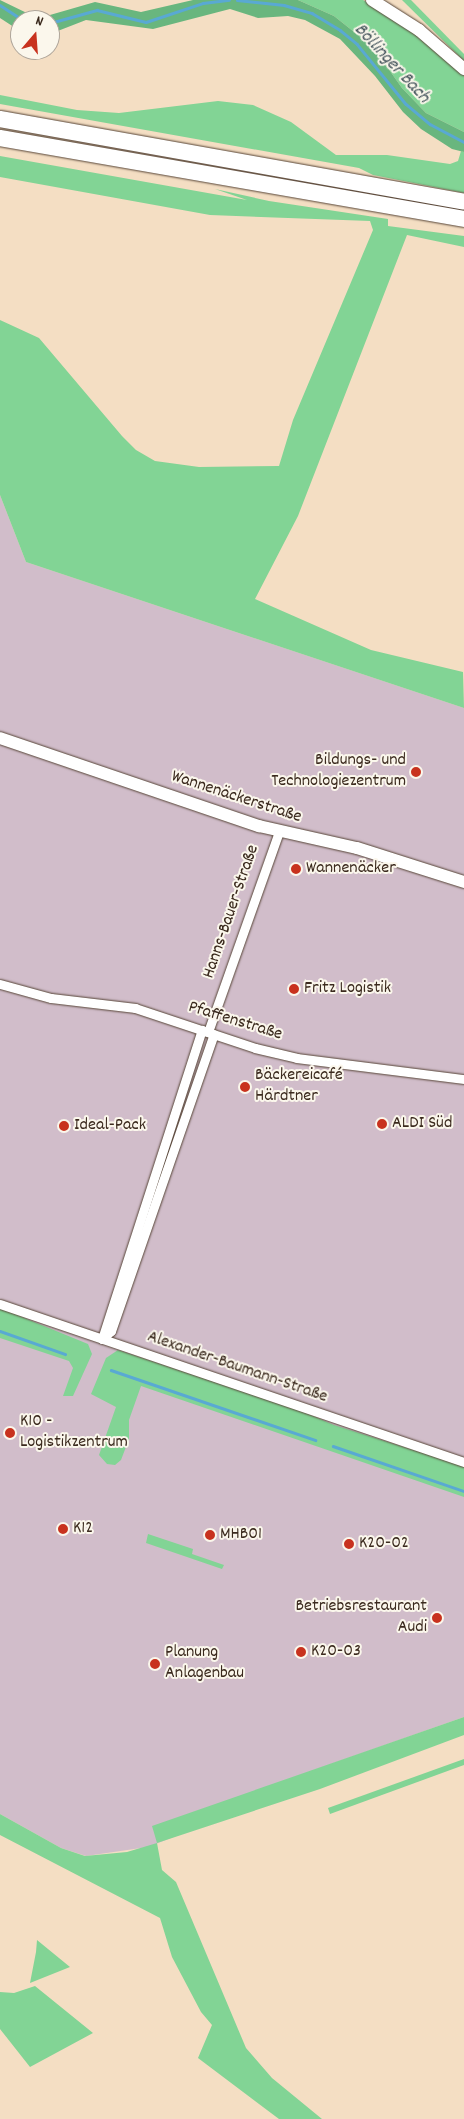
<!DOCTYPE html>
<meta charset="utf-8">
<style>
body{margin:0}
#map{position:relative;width:464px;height:2119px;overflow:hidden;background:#f4dec3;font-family:Dekko,sans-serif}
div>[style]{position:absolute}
.industrial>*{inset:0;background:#d1bdca}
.green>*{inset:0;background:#82d495}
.forest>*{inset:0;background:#69b67e}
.stream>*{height:2.5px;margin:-1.25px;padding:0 1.25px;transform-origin:1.25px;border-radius:1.25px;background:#59a9d3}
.roads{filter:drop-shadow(0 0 1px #574537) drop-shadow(0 0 1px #574537)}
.street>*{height:9px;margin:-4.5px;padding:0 4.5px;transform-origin:4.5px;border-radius:4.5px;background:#fff}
.secondary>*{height:12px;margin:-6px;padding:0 6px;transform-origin:6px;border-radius:6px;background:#fff}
.highway>*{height:16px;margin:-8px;padding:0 8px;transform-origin:8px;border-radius:8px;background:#fff}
.dots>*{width:14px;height:14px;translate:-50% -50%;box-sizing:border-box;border:2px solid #fbf7ec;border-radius:50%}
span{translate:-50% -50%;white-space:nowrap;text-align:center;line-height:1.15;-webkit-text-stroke:4px #fbf7ec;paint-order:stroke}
.poi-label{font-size:18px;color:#3b2a1e}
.right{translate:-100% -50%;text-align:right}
.left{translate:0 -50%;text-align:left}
.street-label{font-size:18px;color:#3b2a1e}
.water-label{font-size:19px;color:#46565d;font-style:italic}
.north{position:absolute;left:10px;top:10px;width:50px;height:50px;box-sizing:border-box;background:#fbf7ec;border:1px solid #aea59a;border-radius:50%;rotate:18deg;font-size:14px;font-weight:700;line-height:20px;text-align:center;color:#3b2a1e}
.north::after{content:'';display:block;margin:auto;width:18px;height:22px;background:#c8321e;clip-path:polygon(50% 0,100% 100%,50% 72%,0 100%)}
</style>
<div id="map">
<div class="industrial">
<i style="clip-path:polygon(0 495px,26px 562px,464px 708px,464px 1717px,201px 1810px,207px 1824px,148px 1847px,86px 1856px,61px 1848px,0 1814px)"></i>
</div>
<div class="green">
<i style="clip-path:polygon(298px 0,363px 0,388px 13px,464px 74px,464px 132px,426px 113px,402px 88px,373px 47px,334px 16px)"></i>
<i style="clip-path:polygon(402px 0,411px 0,464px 54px,464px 61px)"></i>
<i style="clip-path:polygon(0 95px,77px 110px,119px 113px,218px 101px,253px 105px,291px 122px,336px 155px,387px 155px,450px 164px,458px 161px,461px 151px,464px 152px,464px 193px,373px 175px,359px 168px,0 104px)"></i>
<i style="clip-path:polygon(0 156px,247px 200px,215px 189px,269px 201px,388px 219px,388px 226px,464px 236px,464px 247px,407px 235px,298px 516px,255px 599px,371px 650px,463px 672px,464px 708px,26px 562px,0 495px,0 320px,39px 338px,122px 436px,136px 450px,155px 461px,199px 467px,279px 466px,293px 420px,373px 230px,370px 221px,210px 215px,0 177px)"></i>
<i style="clip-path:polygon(0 1308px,88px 1344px,92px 1354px,73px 1396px,63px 1396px,73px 1368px,69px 1361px,0 1338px)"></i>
<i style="clip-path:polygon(118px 1350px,297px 1409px,334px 1425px,464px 1466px,464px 1497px,141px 1386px,129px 1420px,129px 1439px,121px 1460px,115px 1465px,107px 1464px,99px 1455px,116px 1407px,91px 1394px,106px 1358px)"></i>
<i style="clip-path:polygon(148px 1534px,193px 1549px,192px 1554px,224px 1565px,222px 1569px,146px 1543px)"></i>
<i style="clip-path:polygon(464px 1717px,464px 1735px,320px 1789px,157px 1843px,162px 1870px,176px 1882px,246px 2048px,272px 2078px,322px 2119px,279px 2119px,198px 2058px,212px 2025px,201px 2012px,172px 1957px,160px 1918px,0 1835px,0 1814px,61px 1848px,85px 1856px,127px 1852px,157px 1843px,152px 1826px)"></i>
<i style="clip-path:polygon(464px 1759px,464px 1765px,330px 1814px,328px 1808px)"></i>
<i style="clip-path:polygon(37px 1940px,70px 1967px,30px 1983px,36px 1952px)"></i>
<i style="clip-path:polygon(35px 1986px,93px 2033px,30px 2067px,0 2029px,0 1992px,14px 1993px)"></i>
</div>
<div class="forest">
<i style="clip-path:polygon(0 0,33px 16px,43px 17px,95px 2px,141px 12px,193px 0,298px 0,334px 16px,373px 47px,402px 88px,426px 113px,464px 132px,464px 152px,452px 149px,421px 129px,403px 112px,375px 76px,340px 39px,305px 20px,288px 16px,258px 18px,230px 9px,153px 29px,86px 20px,50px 34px,50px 20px,20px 20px,20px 31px,0 18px)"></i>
</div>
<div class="stream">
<i style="left:237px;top:0;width:47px;rotate:6.1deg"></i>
<i style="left:284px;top:5px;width:29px;rotate:16deg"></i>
<i style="left:312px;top:13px;width:33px;rotate:31deg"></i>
<i style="left:340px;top:30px;width:22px;rotate:39deg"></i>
<i style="left:357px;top:44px;width:77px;rotate:50.8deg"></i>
<i style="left:406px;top:104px;width:31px;rotate:40deg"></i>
<i style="left:430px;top:124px;width:38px;rotate:28deg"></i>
<i style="left:0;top:5px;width:27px;rotate:33deg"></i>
<i style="left:50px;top:23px;width:49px;rotate:-15.5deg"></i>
<i style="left:97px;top:10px;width:50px;rotate:13.8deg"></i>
<i style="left:146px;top:22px;width:60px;rotate:-18.4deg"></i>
<i style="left:203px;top:3px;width:26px;rotate:-7deg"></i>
<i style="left:0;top:1331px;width:69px;rotate:19.5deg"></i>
<i style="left:111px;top:1370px;width:216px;rotate:18.9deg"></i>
<i style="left:333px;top:1446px;width:139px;rotate:19deg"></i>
</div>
<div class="roads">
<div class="street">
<i style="left:0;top:984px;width:53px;rotate:15.4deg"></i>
<i style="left:51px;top:998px;width:85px;rotate:6.8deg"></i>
<i style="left:135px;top:1008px;width:126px;rotate:18.4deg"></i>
<i style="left:255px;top:1048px;width:43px;rotate:13.4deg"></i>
<i style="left:297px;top:1058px;width:168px;rotate:7.2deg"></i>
<i style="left:208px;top:1032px;width:212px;rotate:-70.5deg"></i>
<i style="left:0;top:1304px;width:490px;rotate:18.8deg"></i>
<i style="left:102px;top:1339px;width:12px;rotate:-42deg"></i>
<i style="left:111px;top:1331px;width:314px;rotate:-70.9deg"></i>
<i style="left:102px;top:1339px;width:325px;rotate:-72.1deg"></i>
</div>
<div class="secondary">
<i style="left:372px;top:0;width:56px;rotate:32.6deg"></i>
<i style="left:419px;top:30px;width:60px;rotate:40.9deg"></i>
<i style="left:0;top:738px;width:274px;rotate:18.8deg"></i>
<i style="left:259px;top:826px;width:100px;rotate:12.7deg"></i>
<i style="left:357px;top:848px;width:112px;rotate:17.6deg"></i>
</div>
<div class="highway">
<i style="left:0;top:119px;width:471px;rotate:10.1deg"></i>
<i style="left:0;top:138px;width:471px;rotate:9.9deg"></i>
</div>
</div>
<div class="dots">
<i style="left:416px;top:772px;background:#c8321e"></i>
<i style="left:296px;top:869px;background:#c8321e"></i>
<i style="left:294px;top:989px;background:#c8321e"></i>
<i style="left:245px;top:1087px;background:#c8321e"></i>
<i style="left:382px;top:1124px;background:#c8321e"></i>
<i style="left:64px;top:1126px;background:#c8321e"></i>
<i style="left:10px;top:1433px;background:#c8321e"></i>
<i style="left:63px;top:1529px;background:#c8321e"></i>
<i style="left:210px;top:1535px;background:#c8321e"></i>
<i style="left:349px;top:1544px;background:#c8321e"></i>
<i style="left:437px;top:1618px;background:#c8321e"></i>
<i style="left:301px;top:1652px;background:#c8321e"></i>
<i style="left:155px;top:1664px;background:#c8321e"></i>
</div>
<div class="poi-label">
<span class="right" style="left:406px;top:772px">Bildungs- und<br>Technologiezentrum</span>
<span class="left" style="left:306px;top:869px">Wannenäcker</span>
<span class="left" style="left:304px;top:989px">Fritz Logistik</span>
<span class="left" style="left:255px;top:1087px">Bäckereicafé<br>Härdtner</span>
<span class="left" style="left:392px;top:1124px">ALDI Süd</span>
<span class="left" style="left:74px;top:1126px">Ideal-Pack</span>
<span class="left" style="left:20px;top:1433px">K10 -<br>Logistikzentrum</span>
<span class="left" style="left:73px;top:1529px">K12</span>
<span class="left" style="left:220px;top:1535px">MHB01</span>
<span class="left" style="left:359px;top:1544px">K20-02</span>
<span class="right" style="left:427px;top:1618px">Betriebsrestaurant<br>Audi</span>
<span class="left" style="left:311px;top:1652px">K20-03</span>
<span class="left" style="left:165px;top:1664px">Planung<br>Anlagenbau</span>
</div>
<div class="street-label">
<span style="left:236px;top:798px;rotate:18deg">Wannenäckerstraße</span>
<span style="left:232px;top:912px;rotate:-71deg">Hanns-Bauer-Straße</span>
<span style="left:235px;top:1022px;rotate:17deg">Pfaffenstraße</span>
<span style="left:237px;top:1368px;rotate:19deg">Alexander-Baumann-Straße</span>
</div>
<div class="water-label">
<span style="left:391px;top:64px;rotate:47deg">Böllinger Bach</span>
</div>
<div class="north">N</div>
</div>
